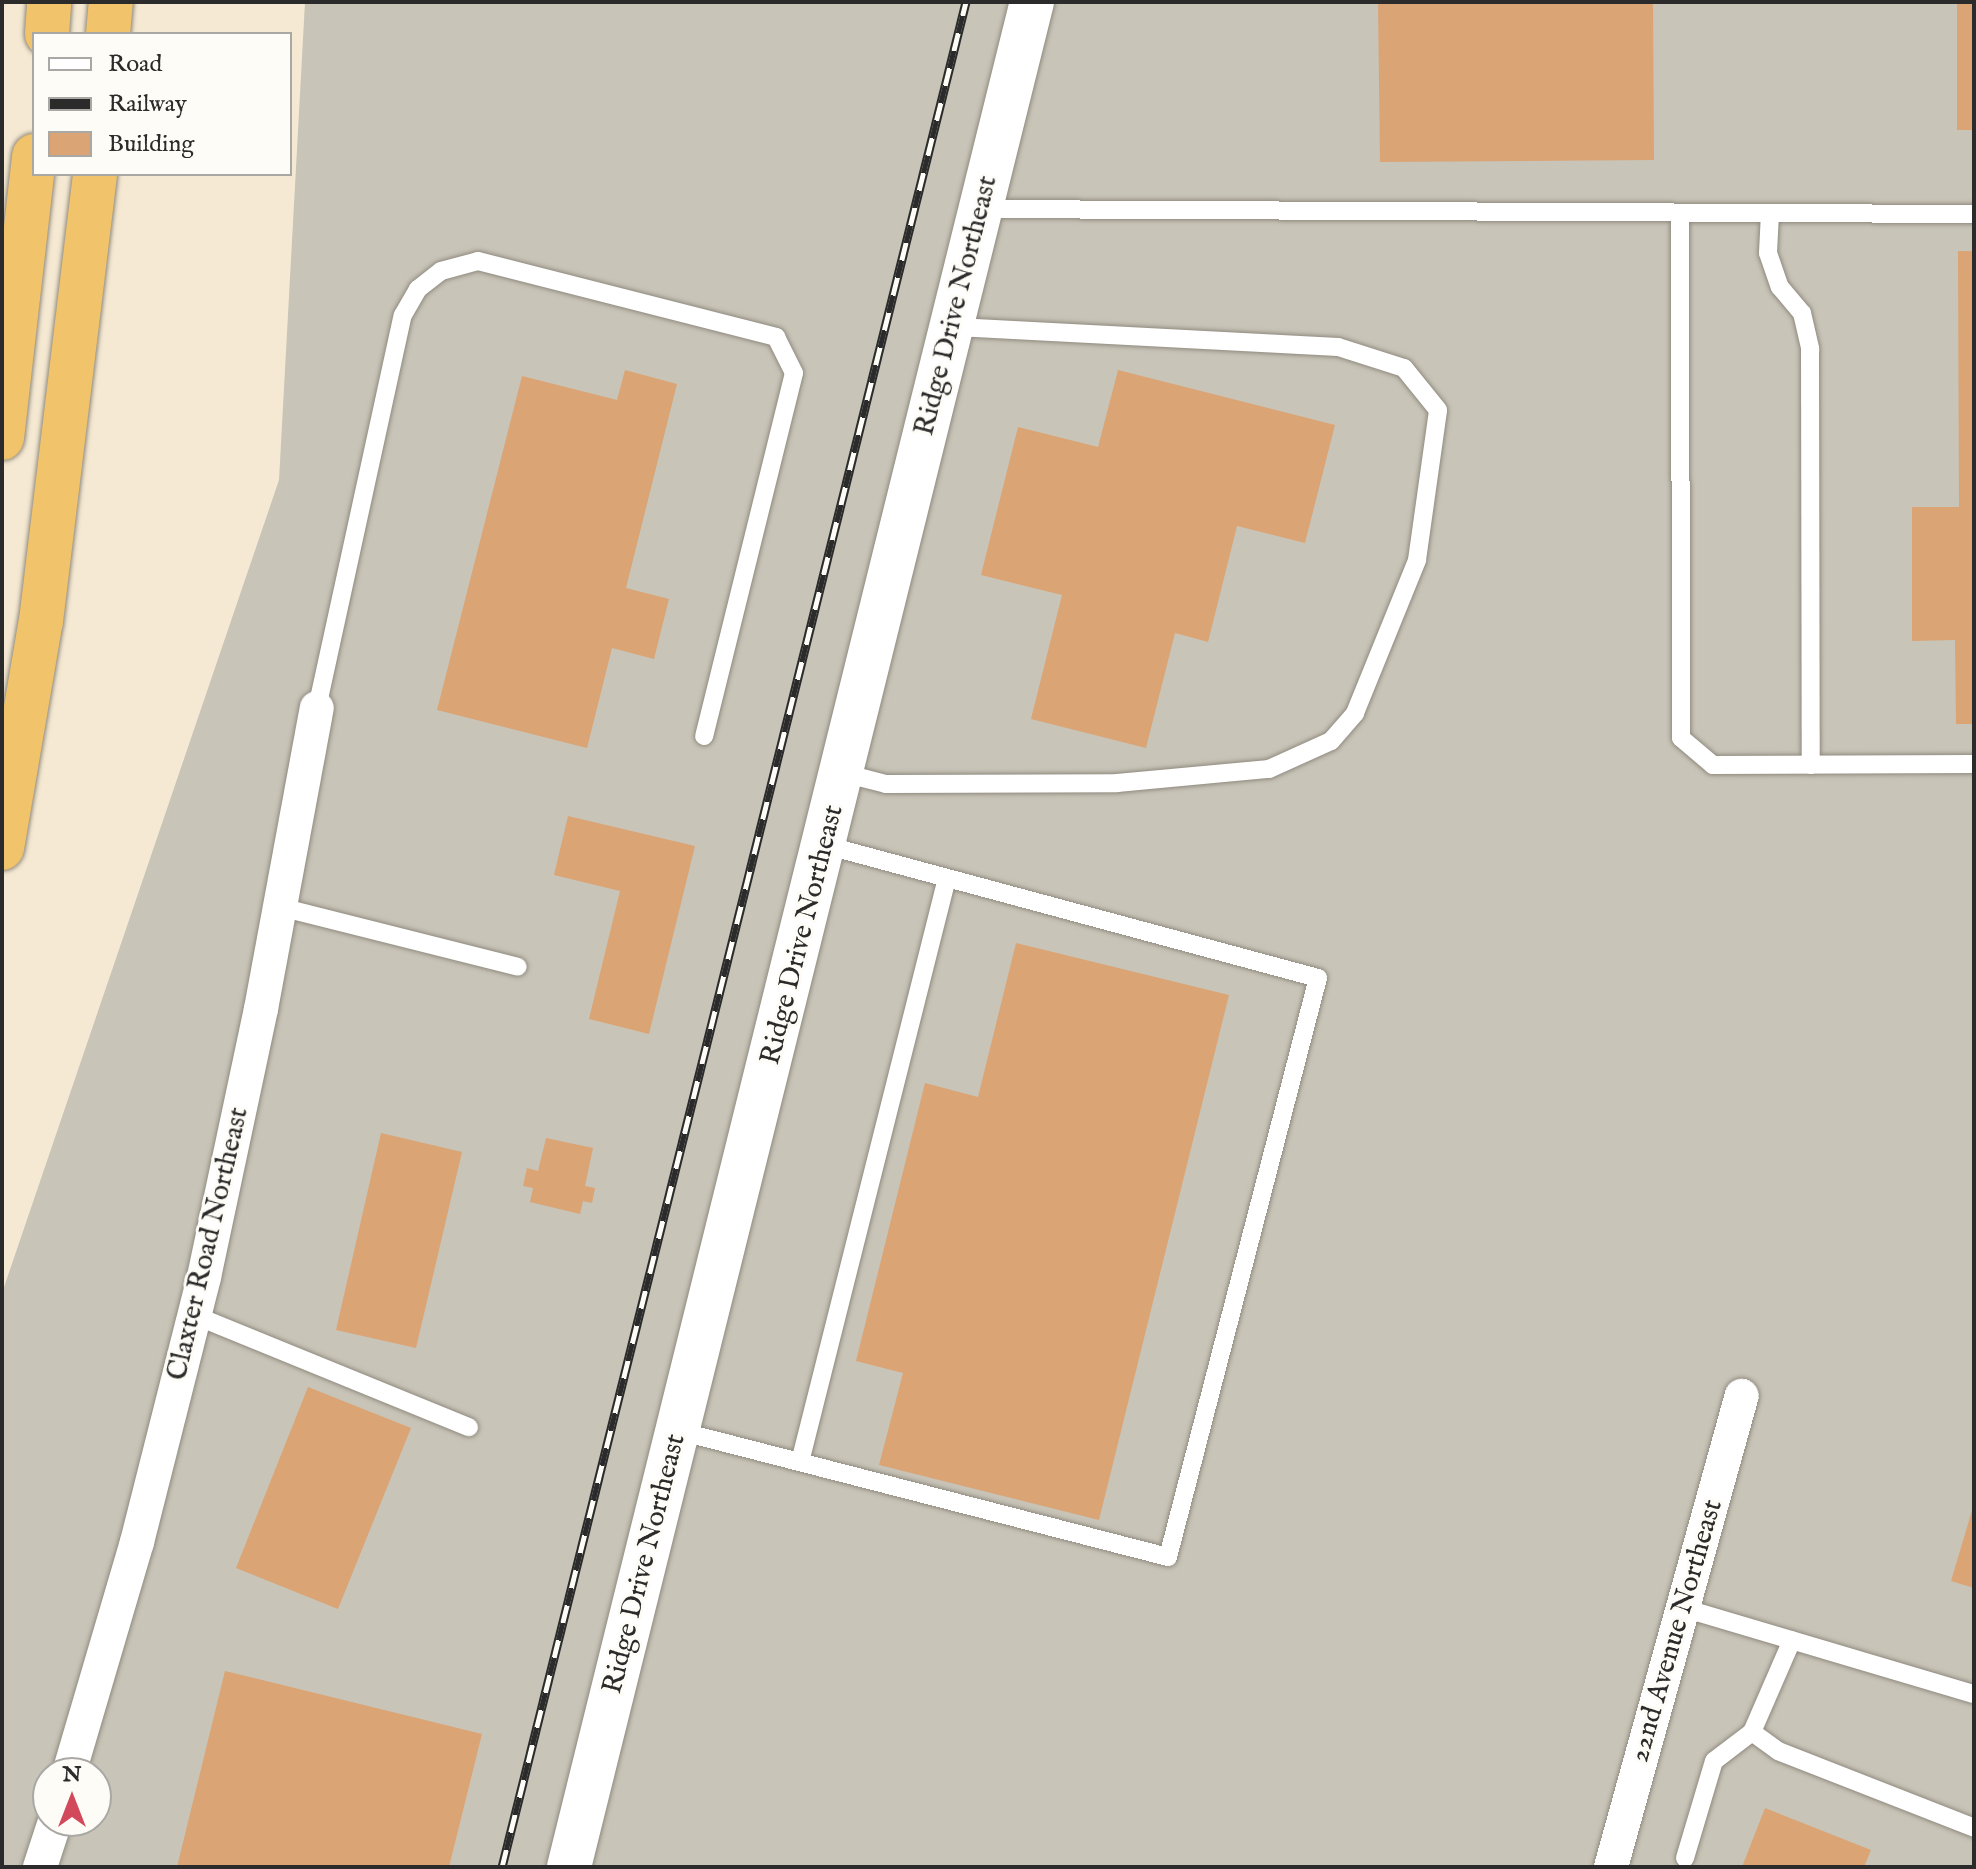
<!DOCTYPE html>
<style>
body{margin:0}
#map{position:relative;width:1976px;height:1869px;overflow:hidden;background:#f5e9d3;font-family:"IM FELL English",serif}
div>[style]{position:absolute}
.industrial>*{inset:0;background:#c8c4b8}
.building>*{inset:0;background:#dba474}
.roads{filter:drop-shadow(0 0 2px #908a7f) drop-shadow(0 0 2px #908a7f)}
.service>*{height:18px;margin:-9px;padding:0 9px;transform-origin:9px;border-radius:9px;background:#fff}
.minor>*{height:34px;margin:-17px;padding:0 17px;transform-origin:17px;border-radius:17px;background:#fff}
.tertiary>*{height:44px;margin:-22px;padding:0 22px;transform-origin:22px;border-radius:22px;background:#fff}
.trunk>*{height:44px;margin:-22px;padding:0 22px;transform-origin:22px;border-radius:22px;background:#f1c36a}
.rail>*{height:9px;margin-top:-4.5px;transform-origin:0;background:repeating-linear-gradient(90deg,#fdfcf7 0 18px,#2b2b2b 0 36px);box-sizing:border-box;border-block:2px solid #2b2b2b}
span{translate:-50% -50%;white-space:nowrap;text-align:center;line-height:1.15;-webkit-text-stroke:6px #fdfcf7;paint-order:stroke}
.street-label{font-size:28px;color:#2b2b2b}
.frame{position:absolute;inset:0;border:4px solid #2b2b2b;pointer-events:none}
.legend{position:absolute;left:32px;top:32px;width:260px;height:144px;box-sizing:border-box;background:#fdfcf7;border:2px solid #a9a8a5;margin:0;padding:10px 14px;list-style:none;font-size:24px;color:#2b2b2b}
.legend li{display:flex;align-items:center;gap:16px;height:40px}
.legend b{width:40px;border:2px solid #a9a8a5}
.north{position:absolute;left:32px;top:1757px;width:80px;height:80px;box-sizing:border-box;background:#fdfcf7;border:2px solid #a9a8a5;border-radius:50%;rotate:0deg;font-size:22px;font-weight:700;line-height:32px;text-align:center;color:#2b2b2b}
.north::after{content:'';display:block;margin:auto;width:28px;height:36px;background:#d1495b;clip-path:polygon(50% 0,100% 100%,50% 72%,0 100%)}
</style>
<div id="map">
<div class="industrial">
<i style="clip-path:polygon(evenodd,305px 2px,1974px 2px,1974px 1867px,2px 1867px,2px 1293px,279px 480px,305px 2px,48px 1773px,96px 1773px,96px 1821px,48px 1821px,48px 1773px)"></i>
</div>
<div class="building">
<i style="clip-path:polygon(1378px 2px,1653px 2px,1654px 160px,1380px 162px)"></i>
<i style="clip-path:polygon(1957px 2px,1974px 2px,1974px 130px,1957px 130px)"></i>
<i style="clip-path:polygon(1958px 251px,1974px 251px,1974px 724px,1956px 724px,1955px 640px,1912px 641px,1912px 507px,1959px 507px)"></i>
<i style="clip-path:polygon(625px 370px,677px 384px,626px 588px,669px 599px,654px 659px,612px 648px,587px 748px,437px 710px,522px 376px,617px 400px)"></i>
<i style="clip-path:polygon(1118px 370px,1335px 425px,1305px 543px,1237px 526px,1208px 642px,1175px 633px,1146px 748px,1031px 719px,1062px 595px,981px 575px,1018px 427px,1098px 447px)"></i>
<i style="clip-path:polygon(568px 816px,695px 846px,649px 1034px,589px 1019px,620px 891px,554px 875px)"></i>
<i style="clip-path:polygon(1016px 943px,1229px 995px,1099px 1520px,879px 1465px,903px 1373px,856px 1361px,925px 1083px,978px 1097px)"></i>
<i style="clip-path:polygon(381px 1133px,462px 1152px,416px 1348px,336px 1330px)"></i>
<i style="clip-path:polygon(546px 1138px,593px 1148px,585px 1186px,595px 1188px,592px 1203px,583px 1201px,580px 1214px,530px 1202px,533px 1188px,523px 1186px,527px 1168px,538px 1171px)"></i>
<i style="clip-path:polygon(308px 1387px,411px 1428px,338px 1609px,236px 1568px)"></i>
<i style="clip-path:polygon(1973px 1507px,1974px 1508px,1974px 1588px,1951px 1581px)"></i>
<i style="clip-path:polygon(225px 1671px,482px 1734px,449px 1867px,177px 1867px)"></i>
<i style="clip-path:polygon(1765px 1808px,1871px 1850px,1864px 1867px,1742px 1867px)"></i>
</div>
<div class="roads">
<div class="service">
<i style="left:981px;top:209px;width:993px;rotate:0.29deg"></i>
<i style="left:1680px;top:213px;width:525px;rotate:89.89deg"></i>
<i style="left:1681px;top:738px;width:42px;rotate:40.2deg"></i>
<i style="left:1713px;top:765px;width:261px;rotate:-0.2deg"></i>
<i style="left:1770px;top:213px;width:40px;rotate:92.9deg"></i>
<i style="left:1768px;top:253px;width:36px;rotate:71deg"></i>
<i style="left:1780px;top:287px;width:34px;rotate:50deg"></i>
<i style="left:1802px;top:313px;width:37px;rotate:77deg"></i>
<i style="left:1810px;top:349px;width:416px;rotate:89.9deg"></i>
<i style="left:317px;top:708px;width:402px;rotate:-77.7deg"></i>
<i style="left:403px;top:315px;width:30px;rotate:-60deg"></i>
<i style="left:418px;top:289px;width:29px;rotate:-38deg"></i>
<i style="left:441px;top:271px;width:38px;rotate:-15deg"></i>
<i style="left:478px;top:261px;width:308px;rotate:14.3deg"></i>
<i style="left:776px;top:337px;width:40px;rotate:63.4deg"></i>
<i style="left:794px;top:373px;width:374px;rotate:103.9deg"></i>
<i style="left:843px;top:773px;width:44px;rotate:14.3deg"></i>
<i style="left:886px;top:784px;width:231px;rotate:-0.2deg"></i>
<i style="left:1117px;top:783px;width:153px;rotate:-5.3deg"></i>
<i style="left:1269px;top:769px;width:68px;rotate:-24.3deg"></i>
<i style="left:1331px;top:741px;width:37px;rotate:-49deg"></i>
<i style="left:1355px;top:713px;width:165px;rotate:-67.9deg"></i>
<i style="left:1417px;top:560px;width:151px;rotate:-82deg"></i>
<i style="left:1438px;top:410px;width:54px;rotate:-129deg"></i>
<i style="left:1404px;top:368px;width:69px;rotate:-162.3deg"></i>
<i style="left:1338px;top:347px;width:387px;rotate:-177deg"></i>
<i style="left:280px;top:907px;width:245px;rotate:14.1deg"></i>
<i style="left:194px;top:1315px;width:297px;rotate:22.2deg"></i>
<i style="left:679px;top:1431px;width:505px;rotate:14.45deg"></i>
<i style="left:1168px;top:1557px;width:598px;rotate:-75.48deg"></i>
<i style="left:1318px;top:978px;width:511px;rotate:-164.9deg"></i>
<i style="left:800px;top:1462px;width:602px;rotate:-75.87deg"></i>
<i style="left:1683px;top:1608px;width:303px;rotate:16.5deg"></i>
<i style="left:1752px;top:1732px;width:32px;rotate:36deg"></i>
<i style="left:1778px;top:1751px;width:211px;rotate:21.4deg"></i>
<i style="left:1685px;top:1858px;width:101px;rotate:-73.4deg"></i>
<i style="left:1714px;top:1761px;width:48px;rotate:-37.3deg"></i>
<i style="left:1752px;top:1732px;width:100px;rotate:-66.5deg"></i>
</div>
<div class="minor">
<i style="left:69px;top:1773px;width:241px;rotate:-73.6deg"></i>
<i style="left:137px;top:1542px;width:273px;rotate:-75.8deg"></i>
<i style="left:204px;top:1277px;width:274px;rotate:-78deg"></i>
<i style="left:261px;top:1009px;width:306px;rotate:-79.5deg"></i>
<i style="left:40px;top:1867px;width:48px;rotate:-71.9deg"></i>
<i style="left:1611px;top:1867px;width:489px;rotate:-74.5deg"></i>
</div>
<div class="tertiary">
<i style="left:569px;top:1867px;width:1922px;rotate:-76.06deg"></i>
</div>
<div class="trunk">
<i style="left:47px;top:34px;width:32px;rotate:-86deg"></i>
<i style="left:108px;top:34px;width:32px;rotate:-85deg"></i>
<i style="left:2px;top:438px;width:284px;rotate:-83.5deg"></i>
<i style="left:2px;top:848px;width:230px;rotate:-80.3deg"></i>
<i style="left:41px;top:621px;width:450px;rotate:-83.1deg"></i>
</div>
</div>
<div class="rail">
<i style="left:502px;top:1867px;width:1922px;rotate:-76.03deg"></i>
</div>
<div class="street-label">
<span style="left:957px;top:306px;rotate:-76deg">Ridge Drive Northeast</span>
<span style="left:803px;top:935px;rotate:-76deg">Ridge Drive Northeast</span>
<span style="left:209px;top:1244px;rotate:-77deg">Claxter Road Northeast</span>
<span style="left:645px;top:1564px;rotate:-76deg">Ridge Drive Northeast</span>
<span style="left:1677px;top:1631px;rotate:-74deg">22nd Avenue Northeast</span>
</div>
<div class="frame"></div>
<ul class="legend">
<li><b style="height:10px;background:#fff"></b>Road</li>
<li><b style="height:10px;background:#2b2b2b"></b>Railway</li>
<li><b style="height:22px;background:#dba474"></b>Building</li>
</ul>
<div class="north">N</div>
</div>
